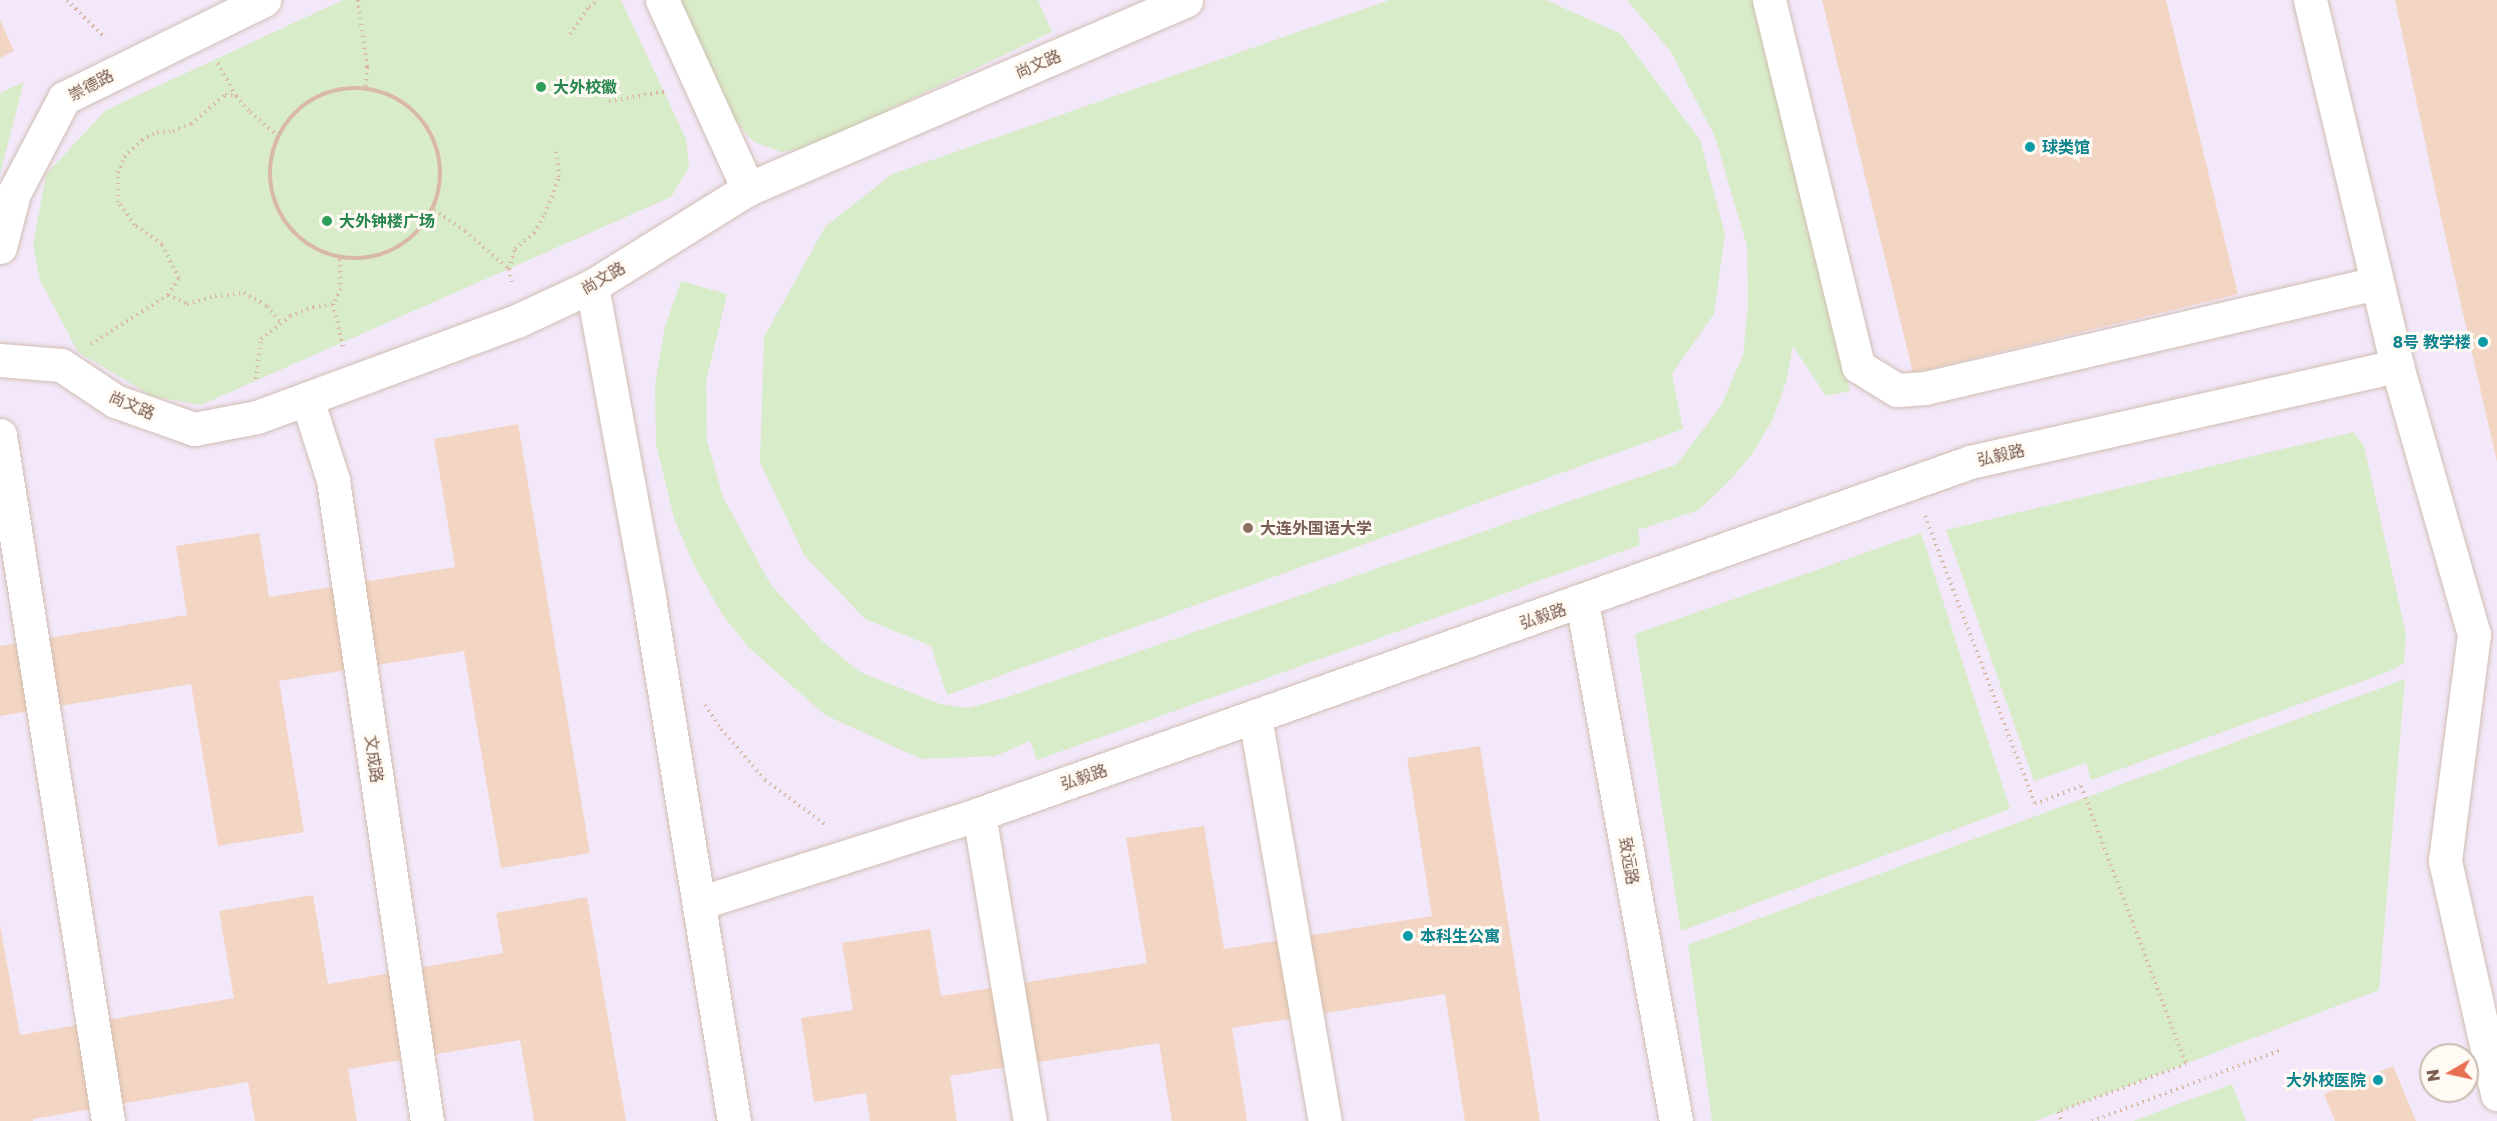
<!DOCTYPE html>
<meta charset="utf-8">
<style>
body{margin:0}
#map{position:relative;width:2497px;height:1121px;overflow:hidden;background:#fdf6ec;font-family:"Golos Text","Noto Sans SC",sans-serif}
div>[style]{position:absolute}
.education>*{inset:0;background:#f3e8fa}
.green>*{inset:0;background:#d8ecc9}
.building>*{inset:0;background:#f3d5c3}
.path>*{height:4px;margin-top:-2px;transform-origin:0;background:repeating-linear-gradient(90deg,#d9b8a5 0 1.5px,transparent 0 6px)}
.path>.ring{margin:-2px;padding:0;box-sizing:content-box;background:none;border:4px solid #d9b8a5;border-radius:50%}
.roads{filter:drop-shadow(0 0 2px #d1beb0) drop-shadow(0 0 2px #d1beb0)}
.minor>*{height:33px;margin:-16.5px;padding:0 16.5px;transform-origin:16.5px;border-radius:16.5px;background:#fff}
.dots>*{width:16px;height:16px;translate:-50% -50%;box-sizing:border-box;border:3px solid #fffaf3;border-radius:50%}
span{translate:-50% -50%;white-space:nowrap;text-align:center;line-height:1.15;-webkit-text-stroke:6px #fffaf3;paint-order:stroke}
.street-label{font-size:16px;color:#7a5c4d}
.leisure-label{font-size:16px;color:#27864d;font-weight:700}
.left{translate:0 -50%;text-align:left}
.culture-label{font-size:16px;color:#0d838f;font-weight:700}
.right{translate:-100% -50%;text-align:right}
.education-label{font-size:16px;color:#785e54;font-weight:700}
.north{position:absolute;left:2419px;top:1043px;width:60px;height:60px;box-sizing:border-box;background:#fffaf3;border:2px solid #cabbb1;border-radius:50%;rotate:261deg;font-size:16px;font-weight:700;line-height:24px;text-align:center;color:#7a5c4d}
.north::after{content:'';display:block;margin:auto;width:21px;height:27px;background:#e76f51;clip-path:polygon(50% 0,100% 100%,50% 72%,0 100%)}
</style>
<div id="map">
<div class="education">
<i style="clip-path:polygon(evenodd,0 0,2497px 0,2497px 1121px,0 1121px,0 0,2431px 1055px,2467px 1055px,2467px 1091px,2431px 1091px,2431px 1055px)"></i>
</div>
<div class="green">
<i style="clip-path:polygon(343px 0,621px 0,686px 139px,689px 167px,671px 197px,201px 405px,152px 396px,78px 352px,40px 280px,33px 245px,46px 174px,106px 110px)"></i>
<i style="clip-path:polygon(679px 0,1038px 0,1052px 32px,809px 148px,781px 152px,754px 142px,736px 122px)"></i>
<i style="clip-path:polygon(1389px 0,1546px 0,1621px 34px,1700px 140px,1725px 234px,1714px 314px,1672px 374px,1683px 429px,947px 695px,931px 646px,865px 619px,804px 555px,760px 462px,764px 337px,825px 227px,892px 174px)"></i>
<i style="clip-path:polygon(1627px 0,1755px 0,1850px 391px,1826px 396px,1793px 346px,1786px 382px,1773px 419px,1752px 454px,1731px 479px,1699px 510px,1638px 530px,1640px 545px,1037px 760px,1030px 741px,995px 756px,921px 759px,825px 715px,747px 646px,722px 614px,693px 563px,674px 518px,656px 444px,655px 384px,665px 327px,681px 281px,727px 294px,706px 382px,707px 441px,723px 497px,771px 585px,823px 642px,860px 672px,940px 704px,968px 708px,1005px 698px,1677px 464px,1721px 406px,1743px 355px,1748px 304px,1747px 246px,1715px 137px,1671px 52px)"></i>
<i style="clip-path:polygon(24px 82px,0 174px,0 93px)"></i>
<i style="clip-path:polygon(2354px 432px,2364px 446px,2406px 634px,2404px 663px,2390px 671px,2091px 780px,2086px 763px,2034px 781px,1946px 530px)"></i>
<i style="clip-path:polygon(1921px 533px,2010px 809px,1681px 931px,1635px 634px)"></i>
<i style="clip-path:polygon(2405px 679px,2379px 990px,2035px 1121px,1712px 1121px,1688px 945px)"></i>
<i style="clip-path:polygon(2232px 1084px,2246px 1121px,2133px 1121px)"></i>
</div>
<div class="building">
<i style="clip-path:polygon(1822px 0,2166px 0,2238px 294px,1913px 373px)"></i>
<i style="clip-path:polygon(2395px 0,2497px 0,2497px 462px,2441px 217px)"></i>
<i style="clip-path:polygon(0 20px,14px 51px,0 58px)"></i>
<i style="clip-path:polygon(518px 424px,590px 853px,501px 868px,464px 651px,279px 681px,304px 832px,218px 846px,191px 684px,0 716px,0 646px,187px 615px,176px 546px,259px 533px,269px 597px,455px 567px,434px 439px)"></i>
<i style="clip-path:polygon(1480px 746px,1540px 1121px,1465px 1121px,1445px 994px,1232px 1028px,1247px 1121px,1172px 1121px,1159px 1043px,950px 1076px,957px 1121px,870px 1121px,866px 1093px,814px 1102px,801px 1018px,853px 1010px,842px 943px,930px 929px,941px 996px,1147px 963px,1126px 838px,1204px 826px,1224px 949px,1432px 916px,1407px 758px)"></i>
<i style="clip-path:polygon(313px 895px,328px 984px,503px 953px,496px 913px,587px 897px,626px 1121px,534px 1121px,520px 1040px,348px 1069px,357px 1121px,255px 1121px,248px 1082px,33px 1119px,33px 1121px,0 1121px,0 925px,20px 1035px,234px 998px,219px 911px)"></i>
<i style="clip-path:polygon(2393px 1066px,2416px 1121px,2335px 1121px,2324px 1094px)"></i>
</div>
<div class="path">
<i style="left:67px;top:0;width:54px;rotate:45deg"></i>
<i style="left:358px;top:0;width:68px;rotate:82.3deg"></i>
<i style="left:367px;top:67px;width:21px;rotate:95deg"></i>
<i style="left:570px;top:34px;width:33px;rotate:-55deg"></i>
<i style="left:589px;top:7px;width:11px;rotate:-38deg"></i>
<i class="ring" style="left:270px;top:88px;width:166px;height:166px"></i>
<i style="left:236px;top:96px;width:21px;rotate:49deg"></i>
<i style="left:250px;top:112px;width:38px;rotate:40deg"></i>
<i style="left:609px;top:101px;width:56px;rotate:-9.3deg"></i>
<i style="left:434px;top:210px;width:37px;rotate:34deg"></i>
<i style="left:465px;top:231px;width:58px;rotate:40.8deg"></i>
<i style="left:509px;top:269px;width:14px;rotate:78deg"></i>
<i style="left:340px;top:259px;width:30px;rotate:88deg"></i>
<i style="left:341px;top:289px;width:17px;rotate:118deg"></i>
<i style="left:333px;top:304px;width:44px;rotate:76.9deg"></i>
<i style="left:509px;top:269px;width:21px;rotate:-73deg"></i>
<i style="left:515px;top:249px;width:25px;rotate:-40deg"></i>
<i style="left:534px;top:233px;width:22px;rotate:-60deg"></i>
<i style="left:545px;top:214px;width:40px;rotate:-69deg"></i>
<i style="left:559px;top:177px;width:26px;rotate:-97deg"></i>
<i style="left:168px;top:295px;width:21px;rotate:25deg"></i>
<i style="left:187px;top:304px;width:29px;rotate:-16deg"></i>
<i style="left:215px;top:296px;width:29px;rotate:-6deg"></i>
<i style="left:244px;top:293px;width:26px;rotate:29deg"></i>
<i style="left:267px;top:306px;width:22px;rotate:51deg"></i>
<i style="left:91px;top:344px;width:91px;rotate:-32.5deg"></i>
<i style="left:168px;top:295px;width:20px;rotate:-57deg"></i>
<i style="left:179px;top:278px;width:38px;rotate:-117deg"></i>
<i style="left:162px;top:244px;width:33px;rotate:-145deg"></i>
<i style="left:135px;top:225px;width:29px;rotate:-126deg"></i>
<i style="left:118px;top:202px;width:29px;rotate:-90deg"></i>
<i style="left:118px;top:173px;width:17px;rotate:-69deg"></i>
<i style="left:124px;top:157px;width:25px;rotate:-43deg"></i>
<i style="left:142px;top:140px;width:17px;rotate:-28deg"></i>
<i style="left:157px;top:132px;width:16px;rotate:-4deg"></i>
<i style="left:173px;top:131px;width:19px;rotate:-21deg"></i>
<i style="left:191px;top:124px;width:45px;rotate:-40.5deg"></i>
<i style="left:225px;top:95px;width:11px;rotate:5deg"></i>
<i style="left:236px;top:96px;width:39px;rotate:-119deg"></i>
<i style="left:256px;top:379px;width:40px;rotate:-82.9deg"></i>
<i style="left:261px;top:339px;width:37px;rotate:-38deg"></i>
<i style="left:290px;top:316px;width:25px;rotate:-21deg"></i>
<i style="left:313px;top:307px;width:20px;rotate:-9deg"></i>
<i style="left:1925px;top:516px;width:308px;rotate:69.1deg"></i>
<i style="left:2035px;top:804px;width:49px;rotate:-21.4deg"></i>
<i style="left:2081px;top:786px;width:297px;rotate:69.3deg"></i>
<i style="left:2186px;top:1064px;width:137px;rotate:159.4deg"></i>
<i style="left:2058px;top:1112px;width:10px;rotate:66deg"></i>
<i style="left:705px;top:705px;width:29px;rotate:56deg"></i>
<i style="left:721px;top:729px;width:67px;rotate:49.2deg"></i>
<i style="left:765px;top:780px;width:76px;rotate:36.4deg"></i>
<i style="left:2092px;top:1121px;width:202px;rotate:-20.6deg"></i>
</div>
<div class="roads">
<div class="minor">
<i style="left:662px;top:0;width:208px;rotate:65.5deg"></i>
<i style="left:1769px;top:0;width:377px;rotate:76.3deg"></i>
<i style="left:1858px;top:366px;width:46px;rotate:31.6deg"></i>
<i style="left:1897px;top:390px;width:28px;rotate:-4deg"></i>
<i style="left:1925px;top:388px;width:464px;rotate:-13.1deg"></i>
<i style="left:2310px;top:0;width:376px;rotate:76.6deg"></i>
<i style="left:2397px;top:366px;width:279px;rotate:74deg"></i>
<i style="left:2474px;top:634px;width:229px;rotate:97.3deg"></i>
<i style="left:2445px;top:861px;width:239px;rotate:77.4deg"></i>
<i style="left:0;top:247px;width:56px;rotate:-75.5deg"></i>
<i style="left:14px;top:193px;width:107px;rotate:-62.2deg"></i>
<i style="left:64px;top:98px;width:223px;rotate:-26.1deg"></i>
<i style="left:592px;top:286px;width:317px;rotate:79.6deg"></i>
<i style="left:649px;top:598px;width:530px;rotate:80.77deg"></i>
<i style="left:0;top:360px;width:61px;rotate:4.7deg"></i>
<i style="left:61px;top:365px;width:65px;rotate:33.7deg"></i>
<i style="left:115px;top:401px;width:84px;rotate:19.5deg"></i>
<i style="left:194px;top:429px;width:64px;rotate:-10.8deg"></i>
<i style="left:257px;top:417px;width:279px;rotate:-20.3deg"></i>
<i style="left:519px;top:320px;width:81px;rotate:-25deg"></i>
<i style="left:592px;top:286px;width:184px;rotate:-31.9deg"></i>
<i style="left:748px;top:189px;width:477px;rotate:-23.3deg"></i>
<i style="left:307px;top:399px;width:85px;rotate:72.2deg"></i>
<i style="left:333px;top:480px;width:648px;rotate:81.66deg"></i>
<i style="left:0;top:435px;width:694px;rotate:81.05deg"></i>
<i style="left:1582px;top:602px;width:527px;rotate:79.73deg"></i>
<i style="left:1255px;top:717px;width:410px;rotate:80.2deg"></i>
<i style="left:979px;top:814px;width:311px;rotate:80.6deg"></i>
<i style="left:699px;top:903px;width:294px;rotate:-17.6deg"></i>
<i style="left:979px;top:814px;width:1052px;rotate:-19.55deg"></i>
<i style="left:1970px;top:462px;width:438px;rotate:-12.7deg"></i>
</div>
</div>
<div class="dots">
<i style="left:541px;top:87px;background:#2e9e5b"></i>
<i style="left:2030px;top:147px;background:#0f9aa8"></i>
<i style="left:327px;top:221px;background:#2e9e5b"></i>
<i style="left:2483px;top:342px;background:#0f9aa8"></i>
<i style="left:1248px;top:528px;background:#8d6e63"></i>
<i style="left:1408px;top:936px;background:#0f9aa8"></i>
<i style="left:2378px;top:1080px;background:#0f9aa8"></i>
</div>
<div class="street-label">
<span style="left:1038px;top:64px;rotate:-23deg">尚文路</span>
<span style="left:91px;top:85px;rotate:-28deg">崇德路</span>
<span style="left:603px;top:278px;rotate:-30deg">尚文路</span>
<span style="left:132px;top:405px;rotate:23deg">尚文路</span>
<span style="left:2001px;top:455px;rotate:-13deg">弘毅路</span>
<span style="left:1543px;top:616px;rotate:-19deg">弘毅路</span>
<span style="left:374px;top:759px;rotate:82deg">文成路</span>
<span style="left:1084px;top:777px;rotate:-19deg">弘毅路</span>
<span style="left:1629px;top:861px;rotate:80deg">致远路</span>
</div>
<div class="leisure-label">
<span class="left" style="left:553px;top:87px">大外校徽</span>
<span class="left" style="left:339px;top:221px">大外钟楼广场</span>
</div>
<div class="culture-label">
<span class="left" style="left:2042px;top:147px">球类馆</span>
<span class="right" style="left:2471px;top:342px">8号 教学楼</span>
<span class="left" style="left:1420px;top:936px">本科生公寓</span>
<span class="right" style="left:2366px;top:1080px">大外校医院</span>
</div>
<div class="education-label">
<span class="left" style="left:1260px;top:528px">大连外国语大学</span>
</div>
<div class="north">N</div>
</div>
